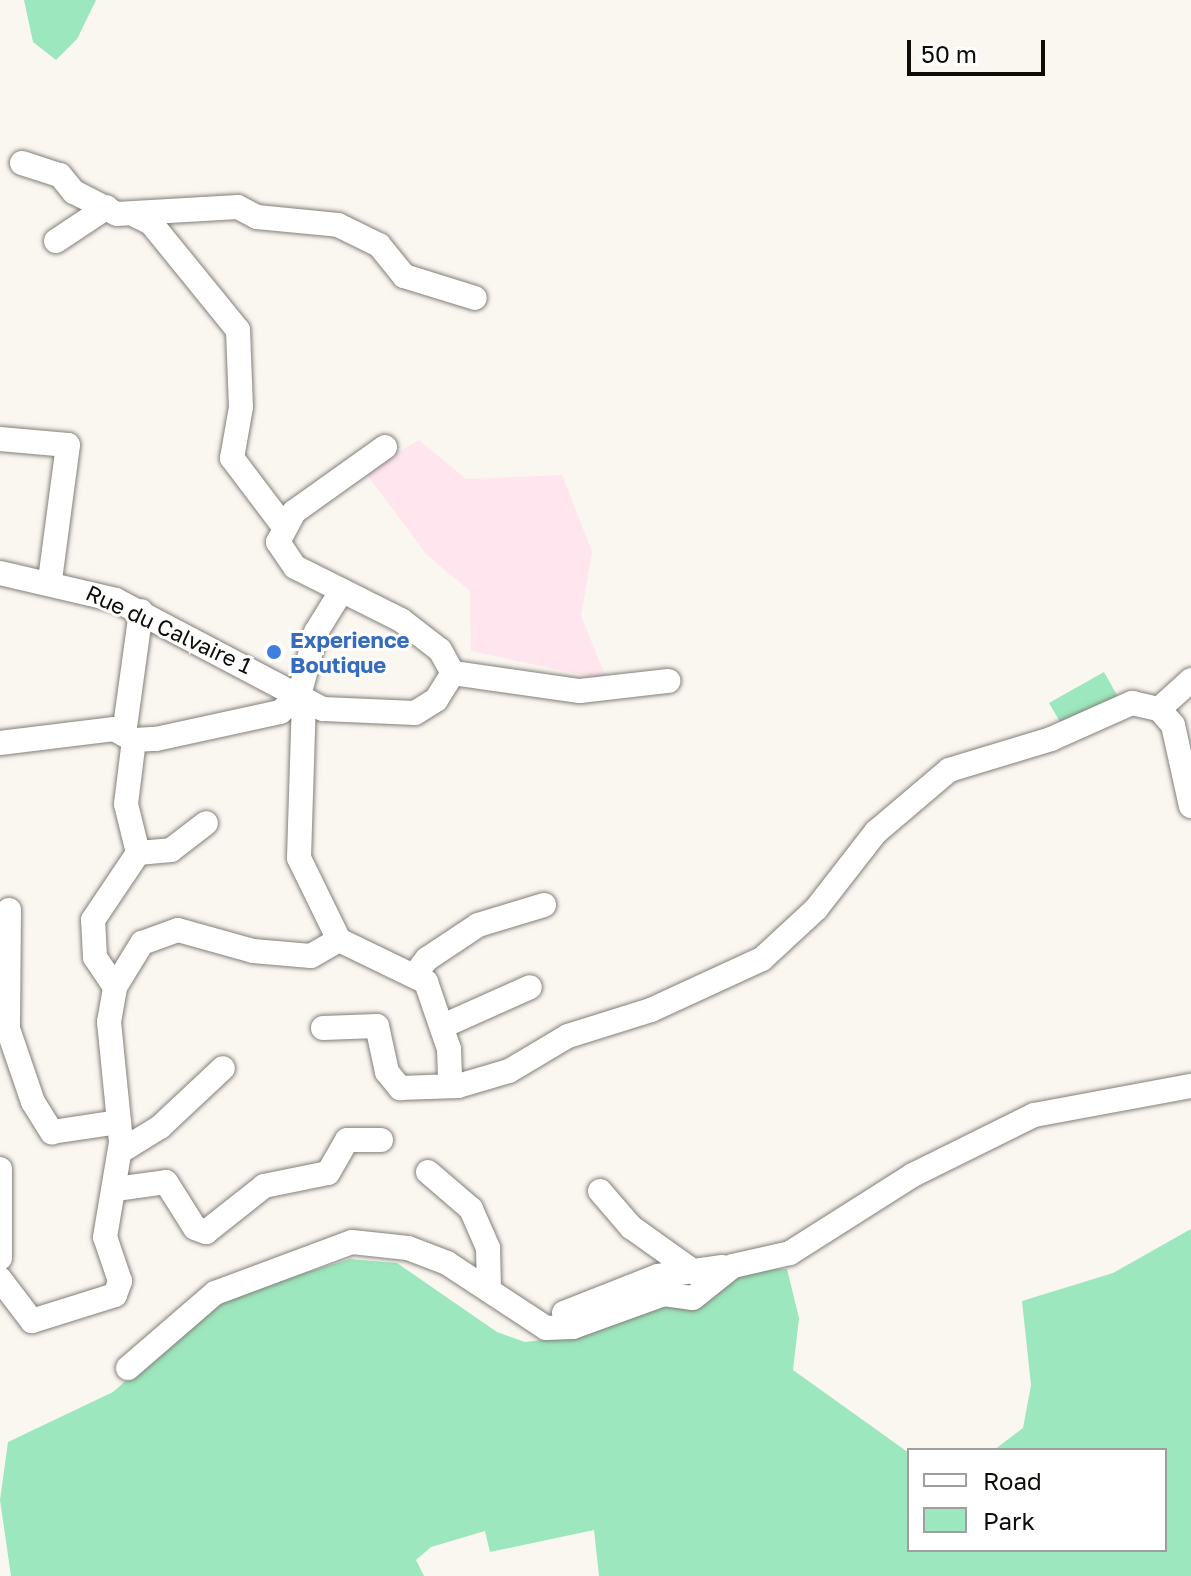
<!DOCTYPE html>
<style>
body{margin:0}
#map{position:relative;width:1191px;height:1576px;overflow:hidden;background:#faf6f0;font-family:"Golos Text",sans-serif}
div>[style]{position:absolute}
.commercial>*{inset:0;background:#fee5ee}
.green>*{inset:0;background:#9ce7bd}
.roads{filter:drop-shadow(0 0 2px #827f7a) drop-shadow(0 0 2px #827f7a)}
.minor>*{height:24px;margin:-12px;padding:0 12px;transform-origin:12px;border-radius:12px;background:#fff}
.dots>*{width:22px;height:22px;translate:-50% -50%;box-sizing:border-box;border:4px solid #fff;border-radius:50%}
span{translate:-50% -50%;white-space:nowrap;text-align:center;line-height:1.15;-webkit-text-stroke:6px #fff;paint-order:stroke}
.street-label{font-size:22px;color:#0d0c09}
.shop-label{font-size:22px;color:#366cbe;font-weight:700}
.left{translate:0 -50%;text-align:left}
.legend{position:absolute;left:907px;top:1448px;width:260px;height:104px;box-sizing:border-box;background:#fff;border:2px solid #9e9e9d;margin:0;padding:10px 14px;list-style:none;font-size:24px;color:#0d0c09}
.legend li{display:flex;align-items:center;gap:16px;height:40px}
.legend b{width:40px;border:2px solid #9e9e9d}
.scale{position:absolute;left:907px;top:40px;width:138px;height:36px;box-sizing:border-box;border:4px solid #0d0c09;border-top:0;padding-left:10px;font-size:24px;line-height:28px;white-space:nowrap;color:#0d0c09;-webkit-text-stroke:6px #fff;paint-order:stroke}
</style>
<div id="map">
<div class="commercial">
<i style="clip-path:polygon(419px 440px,466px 479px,562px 475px,592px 552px,581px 616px,607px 680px,471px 651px,470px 591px,427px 555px,365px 472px)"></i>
</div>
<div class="green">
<i style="clip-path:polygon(24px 0,96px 0,77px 39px,56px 60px,33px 42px)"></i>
<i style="clip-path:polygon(1104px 672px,1118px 697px,1063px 727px,1049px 703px)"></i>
<i style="clip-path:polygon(1191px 1229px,1191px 1576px,599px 1576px,594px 1530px,490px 1552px,485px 1531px,431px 1547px,416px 1560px,424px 1576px,11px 1576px,0 1500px,8px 1442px,113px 1392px,215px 1301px,350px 1259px,397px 1263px,497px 1332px,525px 1342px,577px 1336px,652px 1306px,703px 1298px,738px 1271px,787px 1269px,799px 1318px,793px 1370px,909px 1453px,909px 1550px,1165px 1550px,1165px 1450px,994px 1450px,1023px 1428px,1031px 1385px,1022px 1301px,1113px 1273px)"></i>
</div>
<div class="roads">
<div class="minor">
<i style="left:22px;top:163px;width:40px;rotate:18deg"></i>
<i style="left:60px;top:175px;width:22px;rotate:51deg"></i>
<i style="left:74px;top:192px;width:48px;rotate:27.1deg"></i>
<i style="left:117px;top:214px;width:121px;rotate:-3.3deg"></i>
<i style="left:238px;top:207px;width:21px;rotate:28deg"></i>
<i style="left:257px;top:217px;width:81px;rotate:5.6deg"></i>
<i style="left:338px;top:225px;width:46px;rotate:26deg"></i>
<i style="left:379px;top:245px;width:40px;rotate:51deg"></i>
<i style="left:404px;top:276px;width:74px;rotate:17.2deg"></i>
<i style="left:135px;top:215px;width:18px;rotate:27deg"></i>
<i style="left:151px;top:223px;width:138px;rotate:50.9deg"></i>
<i style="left:238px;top:330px;width:77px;rotate:87.8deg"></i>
<i style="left:241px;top:407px;width:52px;rotate:100deg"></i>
<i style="left:232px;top:458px;width:83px;rotate:52.9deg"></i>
<i style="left:56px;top:241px;width:61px;rotate:-33.7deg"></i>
<i style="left:0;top:439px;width:68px;rotate:5deg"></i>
<i style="left:68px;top:445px;width:136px;rotate:97.6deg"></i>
<i style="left:385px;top:447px;width:112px;rotate:144.5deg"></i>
<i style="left:294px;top:512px;width:34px;rotate:118deg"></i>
<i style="left:278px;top:542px;width:30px;rotate:56deg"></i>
<i style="left:295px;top:567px;width:119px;rotate:26.6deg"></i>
<i style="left:401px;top:620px;width:49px;rotate:37.6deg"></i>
<i style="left:440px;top:650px;width:26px;rotate:61deg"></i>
<i style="left:0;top:573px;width:119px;rotate:13.1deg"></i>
<i style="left:116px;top:600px;width:234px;rotate:27.8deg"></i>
<i style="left:323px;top:709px;width:92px;rotate:2.5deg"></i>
<i style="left:415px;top:713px;width:25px;rotate:-32deg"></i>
<i style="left:436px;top:700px;width:32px;rotate:-58deg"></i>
<i style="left:453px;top:673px;width:128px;rotate:8.1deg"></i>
<i style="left:580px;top:691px;width:89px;rotate:-6.5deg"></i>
<i style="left:1159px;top:709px;width:43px;rotate:-42.2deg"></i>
<i style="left:124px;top:734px;width:124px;rotate:-82.1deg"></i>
<i style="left:0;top:743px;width:115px;rotate:-7deg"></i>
<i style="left:114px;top:729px;width:23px;rotate:29deg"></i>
<i style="left:134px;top:740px;width:22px;rotate:-3deg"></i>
<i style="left:156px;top:739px;width:127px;rotate:-12.3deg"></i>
<i style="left:280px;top:712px;width:25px;rotate:-40deg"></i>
<i style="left:299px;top:696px;width:66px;rotate:-75.1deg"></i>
<i style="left:316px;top:632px;width:49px;rotate:-58.2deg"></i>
<i style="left:138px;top:853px;width:33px;rotate:-5deg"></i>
<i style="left:171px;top:850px;width:44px;rotate:-37.6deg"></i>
<i style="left:9px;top:910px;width:119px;rotate:90.5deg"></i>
<i style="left:8px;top:1029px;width:77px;rotate:71.1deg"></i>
<i style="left:33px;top:1102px;width:36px;rotate:58deg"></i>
<i style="left:52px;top:1132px;width:68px;rotate:-8.5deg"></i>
<i style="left:339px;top:940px;width:97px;rotate:25.8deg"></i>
<i style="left:426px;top:982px;width:71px;rotate:71.1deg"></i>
<i style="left:449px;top:1049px;width:35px;rotate:88deg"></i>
<i style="left:414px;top:976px;width:21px;rotate:-53deg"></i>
<i style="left:427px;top:959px;width:61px;rotate:-33.7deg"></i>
<i style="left:478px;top:925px;width:69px;rotate:-16.9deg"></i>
<i style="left:115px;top:987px;width:36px;rotate:-124deg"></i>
<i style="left:95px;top:957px;width:37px;rotate:-93deg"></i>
<i style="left:93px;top:920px;width:81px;rotate:-56.1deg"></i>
<i style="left:138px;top:853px;width:50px;rotate:-103.8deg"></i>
<i style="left:126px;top:804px;width:64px;rotate:-82.9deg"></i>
<i style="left:443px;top:1026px;width:95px;rotate:-24.1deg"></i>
<i style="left:323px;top:1028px;width:54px;rotate:-2.1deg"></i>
<i style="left:377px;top:1026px;width:47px;rotate:77.7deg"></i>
<i style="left:387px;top:1072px;width:21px;rotate:51deg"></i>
<i style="left:400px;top:1088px;width:58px;rotate:-2deg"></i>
<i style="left:458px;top:1086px;width:53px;rotate:-16.4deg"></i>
<i style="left:509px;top:1071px;width:69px;rotate:-30.7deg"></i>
<i style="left:568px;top:1036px;width:87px;rotate:-17.4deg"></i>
<i style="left:651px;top:1010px;width:122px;rotate:-24.7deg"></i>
<i style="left:762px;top:959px;width:74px;rotate:-42.8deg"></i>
<i style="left:816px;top:909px;width:98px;rotate:-52.1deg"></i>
<i style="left:876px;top:832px;width:96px;rotate:-40.3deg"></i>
<i style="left:949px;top:770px;width:107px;rotate:-16.9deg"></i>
<i style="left:1051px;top:739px;width:89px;rotate:-24deg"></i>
<i style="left:1132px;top:703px;width:28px;rotate:13deg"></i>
<i style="left:1159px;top:709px;width:21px;rotate:49deg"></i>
<i style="left:1173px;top:725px;width:83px;rotate:77.5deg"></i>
<i style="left:121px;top:1151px;width:46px;rotate:-31.6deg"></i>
<i style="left:160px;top:1127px;width:86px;rotate:-43.1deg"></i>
<i style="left:0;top:1169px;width:89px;rotate:90deg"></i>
<i style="left:428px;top:1172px;width:57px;rotate:40.7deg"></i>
<i style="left:471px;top:1209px;width:43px;rotate:66.4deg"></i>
<i style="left:488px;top:1248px;width:42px;rotate:88.6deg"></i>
<i style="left:116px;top:1189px;width:50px;rotate:-8deg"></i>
<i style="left:166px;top:1182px;width:54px;rotate:57.8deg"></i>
<i style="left:195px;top:1228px;width:12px;rotate:20deg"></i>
<i style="left:206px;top:1232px;width:74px;rotate:-38.4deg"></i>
<i style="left:264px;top:1186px;width:65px;rotate:-11.5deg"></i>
<i style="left:328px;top:1173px;width:38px;rotate:-60deg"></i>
<i style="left:347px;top:1140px;width:34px"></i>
<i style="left:600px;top:1191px;width:48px;rotate:49.3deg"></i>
<i style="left:631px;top:1227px;width:81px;rotate:35.5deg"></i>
<i style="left:0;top:1279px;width:53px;rotate:52.7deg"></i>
<i style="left:32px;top:1321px;width:87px;rotate:-17.4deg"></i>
<i style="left:115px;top:1295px;width:15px;rotate:-70deg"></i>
<i style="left:120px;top:1281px;width:46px;rotate:-108.8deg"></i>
<i style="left:105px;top:1237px;width:96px;rotate:-80.4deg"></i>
<i style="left:121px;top:1142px;width:121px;rotate:-95.7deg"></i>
<i style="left:109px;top:1022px;width:36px;rotate:-80deg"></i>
<i style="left:115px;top:987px;width:52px;rotate:-58.5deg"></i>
<i style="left:142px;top:943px;width:38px;rotate:-20deg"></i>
<i style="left:178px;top:930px;width:78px;rotate:15.6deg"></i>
<i style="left:253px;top:951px;width:58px;rotate:4.9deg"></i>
<i style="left:311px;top:956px;width:32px;rotate:-30deg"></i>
<i style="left:339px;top:940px;width:91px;rotate:-116deg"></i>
<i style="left:299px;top:858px;width:155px;rotate:-88.2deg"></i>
<i style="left:564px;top:1313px;width:101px;rotate:-21.5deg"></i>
<i style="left:658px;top:1276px;width:65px;rotate:-8deg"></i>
<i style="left:128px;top:1368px;width:115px;rotate:-40.8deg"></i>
<i style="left:215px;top:1293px;width:146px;rotate:-20.4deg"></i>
<i style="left:352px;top:1242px;width:56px;rotate:6.1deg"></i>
<i style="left:408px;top:1248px;width:42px;rotate:21deg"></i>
<i style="left:447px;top:1263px;width:118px;rotate:33.3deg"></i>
<i style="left:546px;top:1328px;width:27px;rotate:-2deg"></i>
<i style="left:573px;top:1327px;width:97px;rotate:-19.9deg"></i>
<i style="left:664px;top:1294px;width:29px;rotate:8deg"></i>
<i style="left:693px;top:1298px;width:51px;rotate:-38.7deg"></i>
<i style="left:733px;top:1266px;width:58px;rotate:-12.8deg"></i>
<i style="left:790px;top:1253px;width:146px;rotate:-32.4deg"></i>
<i style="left:913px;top:1175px;width:135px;rotate:-26.4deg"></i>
<i style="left:1034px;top:1115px;width:160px;rotate:-10.5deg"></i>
</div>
</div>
<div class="dots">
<i style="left:274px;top:652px;background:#3f7fe0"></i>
</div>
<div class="street-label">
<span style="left:169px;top:629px;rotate:25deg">Rue du Calvaire 1</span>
</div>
<div class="shop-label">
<span class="left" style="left:290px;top:652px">Experience<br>Boutique</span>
</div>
<ul class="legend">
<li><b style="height:10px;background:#fff"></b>Road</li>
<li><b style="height:22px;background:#9ce7bd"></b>Park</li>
</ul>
<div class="scale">50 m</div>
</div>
